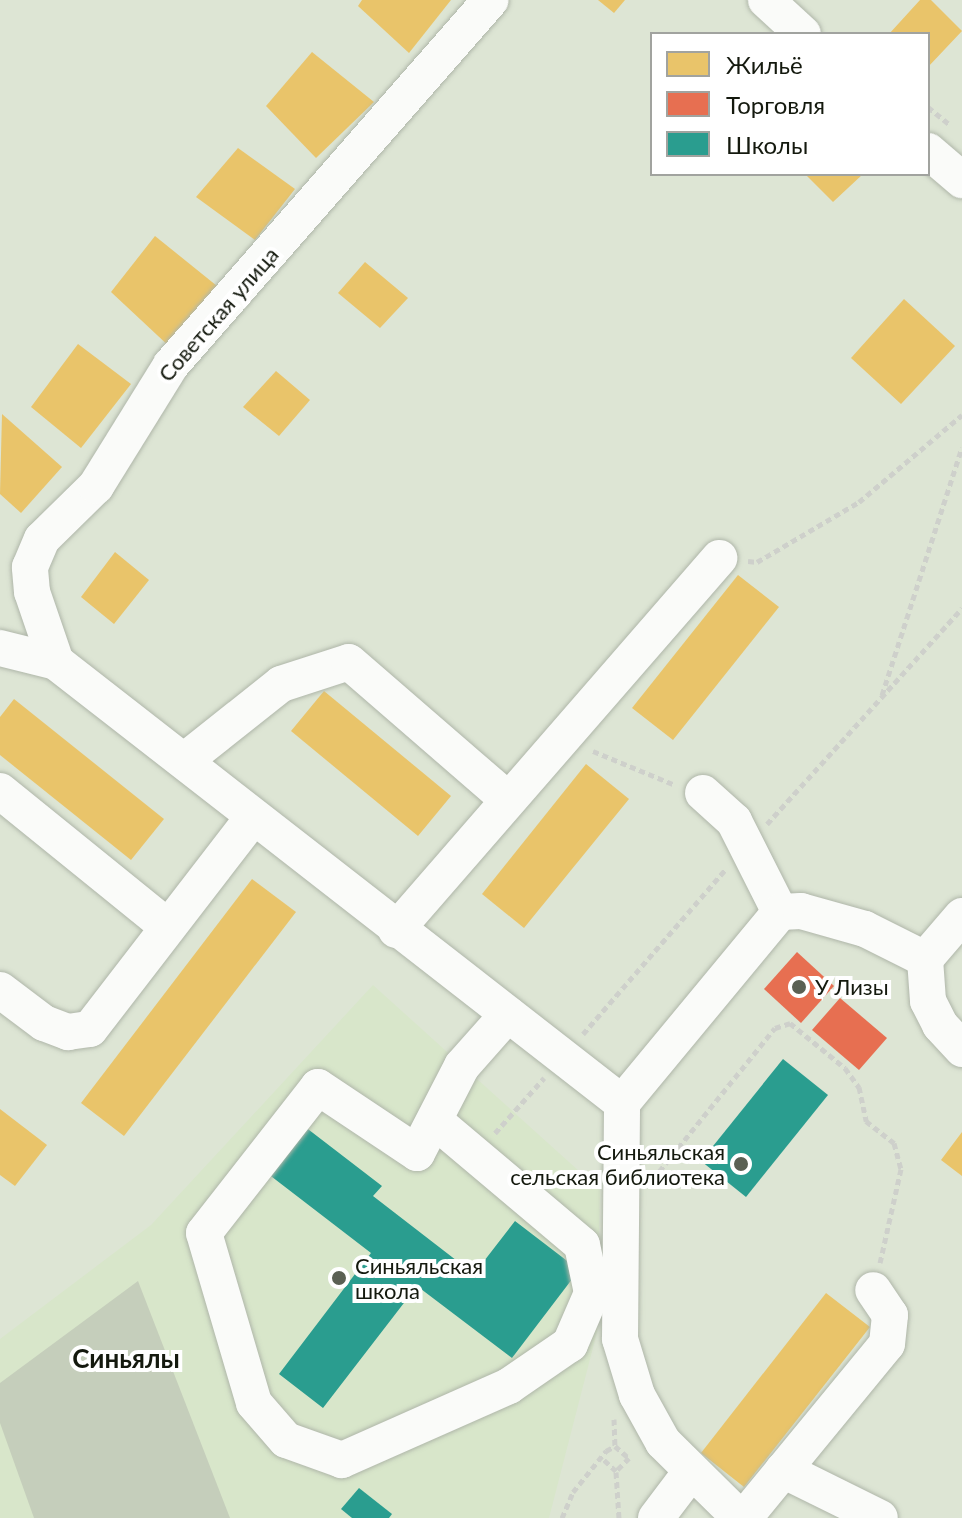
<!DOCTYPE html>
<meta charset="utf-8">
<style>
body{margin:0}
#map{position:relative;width:962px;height:1518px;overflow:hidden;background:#dde5d4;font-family:Lato,sans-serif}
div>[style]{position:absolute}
.built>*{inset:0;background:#d8e6ca}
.green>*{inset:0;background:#c5cebb}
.homes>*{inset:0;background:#e9c46a}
.shops>*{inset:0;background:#e76f51}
.schools>*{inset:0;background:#2a9d8f}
.path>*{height:5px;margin-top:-2.5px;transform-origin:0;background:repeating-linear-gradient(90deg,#ced0cb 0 6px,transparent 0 10px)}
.roads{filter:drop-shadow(0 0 2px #afb6a9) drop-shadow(0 0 2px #afb6a9)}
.minor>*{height:36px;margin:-18px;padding:0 18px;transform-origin:18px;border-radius:18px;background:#fafbf9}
.dots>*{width:22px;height:22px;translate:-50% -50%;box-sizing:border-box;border:4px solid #fff;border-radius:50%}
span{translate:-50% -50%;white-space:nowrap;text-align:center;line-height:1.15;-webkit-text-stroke:8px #fff;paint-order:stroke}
.street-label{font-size:22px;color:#14190e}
.poi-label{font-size:22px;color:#14190e}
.left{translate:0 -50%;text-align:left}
.right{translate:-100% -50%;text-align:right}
.quarter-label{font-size:26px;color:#14190e;font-weight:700}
.legend{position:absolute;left:650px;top:32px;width:280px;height:144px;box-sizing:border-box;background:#fff;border:2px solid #a1a39f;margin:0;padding:10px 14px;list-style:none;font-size:24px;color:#14190e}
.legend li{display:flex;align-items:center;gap:16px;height:40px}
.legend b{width:40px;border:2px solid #a1a39f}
</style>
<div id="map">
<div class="built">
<i style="clip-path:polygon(373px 985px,600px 1190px,597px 1332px,549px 1518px,0 1518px,0 1339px,151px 1225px)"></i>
</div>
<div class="green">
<i style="clip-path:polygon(138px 1281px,230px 1518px,34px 1518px,0 1423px,0 1383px)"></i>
</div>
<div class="homes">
<i style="clip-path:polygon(362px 0,451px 0,409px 53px,358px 6px)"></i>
<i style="clip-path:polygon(598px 0,625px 0,614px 13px)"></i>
<i style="clip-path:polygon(920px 0,931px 0,962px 31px,928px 67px,928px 34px,889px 34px)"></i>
<i style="clip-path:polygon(312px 52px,374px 102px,316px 158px,266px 106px)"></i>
<i style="clip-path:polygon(238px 148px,295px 189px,255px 240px,196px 197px)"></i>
<i style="clip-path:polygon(805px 174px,863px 174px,833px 202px)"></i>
<i style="clip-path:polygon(155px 236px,222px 290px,172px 349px,111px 292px)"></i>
<i style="clip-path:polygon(365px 262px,408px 298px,380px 328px,338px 293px)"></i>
<i style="clip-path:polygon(904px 299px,955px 346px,901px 404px,851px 358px)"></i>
<i style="clip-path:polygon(78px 344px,131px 384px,81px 448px,31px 407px)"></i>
<i style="clip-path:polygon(276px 371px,310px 400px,279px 436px,243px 407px)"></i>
<i style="clip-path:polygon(2px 414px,62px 467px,21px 513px,0 494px)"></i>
<i style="clip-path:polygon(115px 552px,149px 580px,114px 624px,81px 597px)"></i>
<i style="clip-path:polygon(738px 575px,779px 607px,673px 740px,632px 708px)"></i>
<i style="clip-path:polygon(324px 691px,451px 796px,418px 836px,291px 731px)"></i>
<i style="clip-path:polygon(14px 699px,164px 819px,131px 860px,0 755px,0 717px)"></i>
<i style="clip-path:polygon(586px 764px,629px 799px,524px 928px,482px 894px)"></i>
<i style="clip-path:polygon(252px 879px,296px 912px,124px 1136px,81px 1103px)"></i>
<i style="clip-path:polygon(0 1109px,47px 1145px,15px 1186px,0 1175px)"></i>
<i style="clip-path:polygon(962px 1132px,962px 1176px,941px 1160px)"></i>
<i style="clip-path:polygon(826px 1293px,870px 1327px,744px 1487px,701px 1453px)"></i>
</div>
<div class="shops">
<i style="clip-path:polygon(797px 952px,834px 986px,801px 1023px,764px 989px)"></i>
<i style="clip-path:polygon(840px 998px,887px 1038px,859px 1070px,812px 1030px)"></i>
</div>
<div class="schools">
<i style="clip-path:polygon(783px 1059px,828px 1095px,746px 1197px,701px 1161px)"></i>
<i style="clip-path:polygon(300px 1123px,382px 1186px,373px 1196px,474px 1274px,515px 1221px,579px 1270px,512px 1358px,417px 1286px,323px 1408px,279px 1374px,371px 1253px,263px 1170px)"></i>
<i style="clip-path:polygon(359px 1488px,392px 1514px,389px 1518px,352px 1518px,341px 1509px)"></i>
</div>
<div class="path">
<i style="left:928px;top:107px;width:27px;rotate:39deg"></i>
<i style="left:748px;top:561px;width:9px;rotate:6deg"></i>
<i style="left:757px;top:562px;width:118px;rotate:-30.5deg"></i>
<i style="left:859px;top:502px;width:135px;rotate:-40.2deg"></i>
<i style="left:882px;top:695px;width:260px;rotate:-72.1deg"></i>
<i style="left:593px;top:751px;width:89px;rotate:22.5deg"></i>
<i style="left:767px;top:824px;width:291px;rotate:-47.9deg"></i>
<i style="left:583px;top:1034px;width:217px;rotate:-49.1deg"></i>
<i style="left:495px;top:1133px;width:74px;rotate:-48.3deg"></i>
<i style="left:653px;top:1179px;width:194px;rotate:-51.1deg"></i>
<i style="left:775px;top:1028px;width:16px;rotate:-18deg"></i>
<i style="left:790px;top:1023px;width:71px;rotate:39.3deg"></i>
<i style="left:845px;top:1068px;width:24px;rotate:54deg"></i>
<i style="left:859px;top:1087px;width:35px;rotate:78deg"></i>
<i style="left:866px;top:1121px;width:36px;rotate:38deg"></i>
<i style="left:894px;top:1143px;width:27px;rotate:75deg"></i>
<i style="left:901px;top:1169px;width:96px;rotate:102.6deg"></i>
<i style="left:614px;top:1419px;width:27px;rotate:88deg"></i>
<i style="left:616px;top:1472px;width:46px;rotate:86.3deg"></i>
<i style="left:562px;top:1518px;width:28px;rotate:-67deg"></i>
<i style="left:573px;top:1492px;width:53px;rotate:-51.2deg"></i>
<i style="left:606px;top:1451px;width:10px;rotate:-29deg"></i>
<i style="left:615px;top:1446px;width:18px;rotate:41deg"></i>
<i style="left:629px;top:1458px;width:18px;rotate:135deg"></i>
<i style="left:616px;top:1471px;width:18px;rotate:-137deg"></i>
</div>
<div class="roads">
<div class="minor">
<i style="left:766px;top:0;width:50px;rotate:42.6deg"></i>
<i style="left:928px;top:151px;width:45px;rotate:40.5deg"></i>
<i style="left:0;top:648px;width:58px;rotate:14deg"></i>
<i style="left:56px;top:662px;width:718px;rotate:37.92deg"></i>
<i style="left:56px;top:662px;width:74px;rotate:-108.9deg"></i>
<i style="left:32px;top:592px;width:25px;rotate:-95deg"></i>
<i style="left:30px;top:567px;width:30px;rotate:-67deg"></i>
<i style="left:42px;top:539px;width:76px;rotate:-44.5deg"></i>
<i style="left:96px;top:486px;width:142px;rotate:-58.2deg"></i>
<i style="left:171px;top:365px;width:485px;rotate:-48.8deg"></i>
<i style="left:184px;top:761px;width:124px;rotate:-38.4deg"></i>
<i style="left:281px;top:684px;width:71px;rotate:-17.9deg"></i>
<i style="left:349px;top:662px;width:208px;rotate:40.9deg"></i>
<i style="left:0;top:791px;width:216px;rotate:39deg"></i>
<i style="left:703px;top:793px;width:42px;rotate:42.1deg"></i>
<i style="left:734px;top:821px;width:102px;rotate:63.2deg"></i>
<i style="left:962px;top:916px;width:57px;rotate:130.7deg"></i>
<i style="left:925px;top:959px;width:42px;rotate:85.9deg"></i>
<i style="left:928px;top:1001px;width:27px;rotate:63deg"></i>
<i style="left:940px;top:1025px;width:33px;rotate:47deg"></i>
<i style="left:396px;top:930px;width:493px;rotate:-49deg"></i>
<i style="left:0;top:990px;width:55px;rotate:36.9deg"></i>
<i style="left:44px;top:1023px;width:26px;rotate:21deg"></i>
<i style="left:68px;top:1032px;width:22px;rotate:-8deg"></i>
<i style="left:90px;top:1029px;width:267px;rotate:-52.4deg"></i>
<i style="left:435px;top:1121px;width:192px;rotate:40.1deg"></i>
<i style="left:582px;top:1245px;width:49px;rotate:78.2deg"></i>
<i style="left:592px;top:1293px;width:56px;rotate:113.3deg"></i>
<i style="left:570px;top:1344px;width:74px;rotate:145.5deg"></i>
<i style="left:509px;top:1386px;width:183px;rotate:156.1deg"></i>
<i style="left:342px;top:1460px;width:59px;rotate:-160.3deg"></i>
<i style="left:286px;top:1440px;width:49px;rotate:-130.9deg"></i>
<i style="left:254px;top:1403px;width:177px;rotate:-106.4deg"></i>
<i style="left:204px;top:1233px;width:185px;rotate:-52deg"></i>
<i style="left:318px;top:1087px;width:119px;rotate:33.7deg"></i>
<i style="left:417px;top:1153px;width:98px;rotate:-62.7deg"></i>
<i style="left:462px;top:1066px;width:69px;rotate:-48.5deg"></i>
<i style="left:783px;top:1470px;width:108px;rotate:26.3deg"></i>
<i style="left:656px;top:1518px;width:56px;rotate:-52.9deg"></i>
<i style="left:740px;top:1518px;width:108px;rotate:-135.4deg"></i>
<i style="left:663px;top:1442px;width:54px;rotate:-119deg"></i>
<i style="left:637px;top:1395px;width:59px;rotate:-106.9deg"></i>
<i style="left:620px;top:1339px;width:236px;rotate:-89.5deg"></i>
<i style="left:622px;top:1103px;width:248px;rotate:-50.4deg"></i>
<i style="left:780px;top:912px;width:21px;rotate:-3deg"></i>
<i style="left:801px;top:911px;width:66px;rotate:15.7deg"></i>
<i style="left:865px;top:929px;width:67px;rotate:26.6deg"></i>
<i style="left:744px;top:1518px;width:225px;rotate:-50.6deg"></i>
<i style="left:887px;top:1344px;width:29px;rotate:-84deg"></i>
<i style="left:890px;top:1315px;width:30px;rotate:-124deg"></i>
</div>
</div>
<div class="dots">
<i style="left:799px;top:987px;background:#5a6053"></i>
<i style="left:741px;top:1164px;background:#5a6053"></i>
<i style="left:339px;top:1278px;background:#5a6053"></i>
</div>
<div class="street-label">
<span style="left:218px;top:314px;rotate:-49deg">Советская улица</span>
</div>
<div class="poi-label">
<span class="left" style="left:815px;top:987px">У Лизы</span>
<span class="right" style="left:725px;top:1164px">Синьяльская<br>сельская библиотека</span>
<span class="left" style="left:355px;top:1278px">Синьяльская<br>школа</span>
</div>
<div class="quarter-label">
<span style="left:126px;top:1359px">Синьялы</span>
</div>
<ul class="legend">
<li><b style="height:22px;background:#e9c46a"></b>Жильё</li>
<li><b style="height:22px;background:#e76f51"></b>Торговля</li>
<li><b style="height:22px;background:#2a9d8f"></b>Школы</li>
</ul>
</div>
